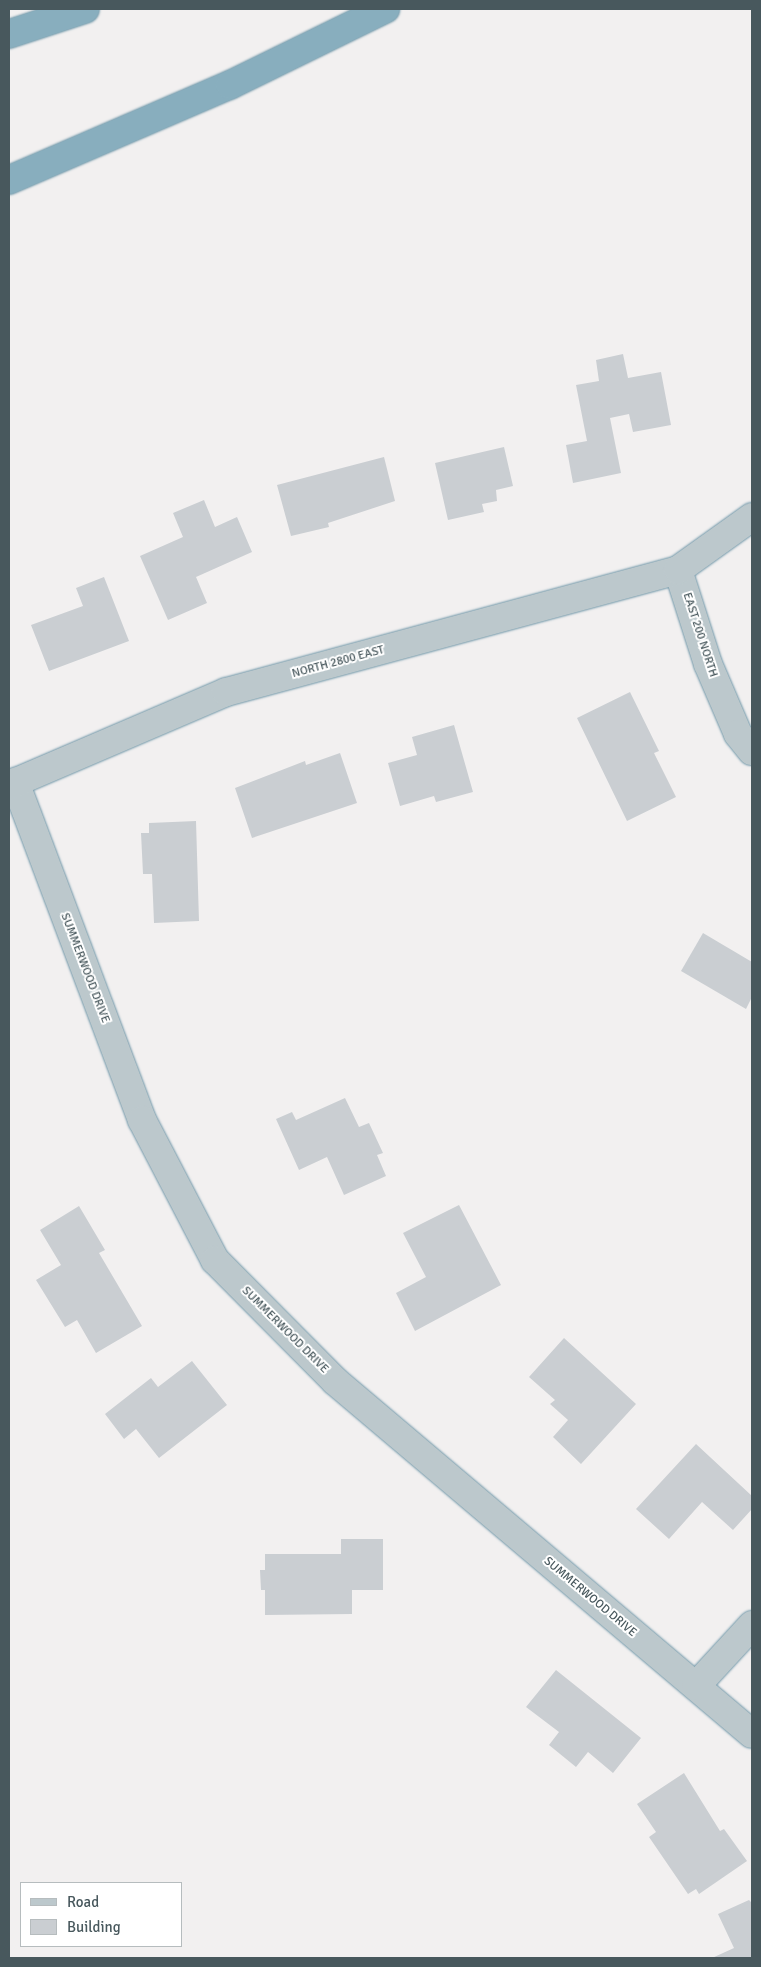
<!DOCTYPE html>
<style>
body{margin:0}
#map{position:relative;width:761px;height:1967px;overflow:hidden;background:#f2f0f0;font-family:Signika,sans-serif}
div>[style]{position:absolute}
.building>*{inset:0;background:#caced2}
.roads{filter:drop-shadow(0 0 1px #7399aa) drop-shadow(0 0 1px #7399aa)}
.minor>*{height:28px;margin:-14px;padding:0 14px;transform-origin:14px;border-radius:14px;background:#bcc8cc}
.tertiary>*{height:28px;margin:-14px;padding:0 14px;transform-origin:14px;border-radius:14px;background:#bcc8cc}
.motorway>*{height:28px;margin:-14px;padding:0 14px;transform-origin:14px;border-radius:14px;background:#88aebe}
span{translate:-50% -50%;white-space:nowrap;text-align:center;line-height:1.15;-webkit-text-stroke:4px #fff;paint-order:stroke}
.street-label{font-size:12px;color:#48585d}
.frame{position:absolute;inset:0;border:10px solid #48585d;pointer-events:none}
.legend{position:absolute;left:20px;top:1882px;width:162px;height:65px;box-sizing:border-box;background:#fff;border:1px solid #b6bcbe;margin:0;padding:6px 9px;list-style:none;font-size:15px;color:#48585d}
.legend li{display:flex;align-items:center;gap:10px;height:25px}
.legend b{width:25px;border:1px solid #b6bcbe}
</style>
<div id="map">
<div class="building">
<i style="clip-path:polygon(623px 354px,628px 378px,661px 372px,671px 425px,633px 432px,629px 414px,610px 418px,621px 473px,573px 483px,566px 445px,587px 441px,576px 385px,599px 381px,596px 360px)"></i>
<i style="clip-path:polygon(504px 447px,513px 486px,496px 490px,497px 501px,482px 504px,484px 512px,448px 520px,435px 463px)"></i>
<i style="clip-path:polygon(384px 457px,395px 501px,328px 523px,329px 527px,291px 536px,277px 485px)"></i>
<i style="clip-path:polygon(204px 500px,215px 527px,237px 517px,252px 552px,196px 577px,207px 603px,168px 620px,140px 556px,183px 537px,173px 513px)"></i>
<i style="clip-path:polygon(104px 577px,129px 641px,49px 671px,31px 625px,83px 606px,76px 588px)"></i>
<i style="clip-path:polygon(630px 692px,659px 751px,654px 753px,676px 797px,627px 821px,577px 718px)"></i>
<i style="clip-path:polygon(454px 725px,473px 792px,436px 802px,434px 796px,400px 806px,388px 763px,417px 755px,412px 737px)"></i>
<i style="clip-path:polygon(340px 753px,357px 803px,252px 838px,235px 788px,305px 761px,306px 765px)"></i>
<i style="clip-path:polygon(196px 821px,199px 921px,154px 923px,152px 874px,143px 874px,141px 833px,149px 833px,149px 823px)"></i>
<i style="clip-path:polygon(703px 933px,752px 962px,752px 997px,746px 1009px,681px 971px)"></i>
<i style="clip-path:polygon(345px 1098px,359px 1127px,369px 1123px,383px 1153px,377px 1155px,386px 1176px,344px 1195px,327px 1157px,299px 1170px,276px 1119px,292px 1112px,296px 1120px)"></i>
<i style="clip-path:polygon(459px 1205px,501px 1285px,415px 1331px,396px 1293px,426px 1277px,403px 1233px)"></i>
<i style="clip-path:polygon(79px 1206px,105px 1250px,99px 1253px,142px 1326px,96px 1353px,77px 1320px,65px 1327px,36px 1280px,61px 1265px,40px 1230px)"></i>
<i style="clip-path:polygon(564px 1338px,636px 1404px,581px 1464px,553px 1437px,568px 1420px,550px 1404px,555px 1400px,529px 1377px)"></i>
<i style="clip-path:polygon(192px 1361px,227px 1405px,159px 1458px,136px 1429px,124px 1439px,105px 1414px,151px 1378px,158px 1387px)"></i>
<i style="clip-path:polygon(696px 1444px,752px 1496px,752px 1509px,733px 1530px,702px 1502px,669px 1539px,636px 1509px)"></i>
<i style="clip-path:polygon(341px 1539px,383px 1539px,383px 1590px,352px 1590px,352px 1614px,265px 1615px,265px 1590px,261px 1590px,260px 1570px,265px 1570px,265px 1554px,341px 1554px)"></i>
<i style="clip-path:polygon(556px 1670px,641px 1738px,613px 1773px,588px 1752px,576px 1767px,549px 1745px,559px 1732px,526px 1707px)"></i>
<i style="clip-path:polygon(684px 1773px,720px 1831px,724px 1829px,747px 1861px,699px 1894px,696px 1889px,688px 1894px,649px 1837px,656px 1832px,637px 1804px)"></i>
<i style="clip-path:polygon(749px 1900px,752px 1903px,752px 1958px,712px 1958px,734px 1948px,718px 1914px)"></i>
</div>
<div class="roads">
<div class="minor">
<i style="left:678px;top:570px;width:99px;rotate:72.3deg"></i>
<i style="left:708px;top:664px;width:76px;rotate:66.8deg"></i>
<i style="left:738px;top:734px;width:22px;rotate:51deg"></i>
<i style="left:15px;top:782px;width:361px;rotate:69.4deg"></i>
<i style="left:142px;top:1120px;width:158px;rotate:62.5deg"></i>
<i style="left:215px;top:1260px;width:170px;rotate:45.2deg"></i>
<i style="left:335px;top:1381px;width:546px;rotate:40.25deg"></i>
<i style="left:696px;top:1686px;width:83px;rotate:-47.4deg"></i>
</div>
<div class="tertiary">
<i style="left:9px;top:785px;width:236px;rotate:-23.2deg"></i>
<i style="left:226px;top:692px;width:468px;rotate:-15.1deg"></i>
<i style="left:678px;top:570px;width:91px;rotate:-35.6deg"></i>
</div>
<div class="motorway">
<i style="left:9px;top:34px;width:80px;rotate:-18.2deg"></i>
<i style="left:9px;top:180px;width:241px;rotate:-23.3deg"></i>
<i style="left:230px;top:85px;width:173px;rotate:-26.1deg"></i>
</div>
</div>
<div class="street-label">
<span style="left:700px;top:635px;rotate:72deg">EAST 200 NORTH</span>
<span style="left:338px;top:662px;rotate:-15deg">NORTH 2800 EAST</span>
<span style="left:85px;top:968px;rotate:69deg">SUMMERWOOD DRIVE</span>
<span style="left:285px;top:1330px;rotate:45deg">SUMMERWOOD DRIVE</span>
<span style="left:590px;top:1597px;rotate:40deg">SUMMERWOOD DRIVE</span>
</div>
<div class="frame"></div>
<ul class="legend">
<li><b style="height:6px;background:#bcc8cc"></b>Road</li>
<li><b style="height:14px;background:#caced2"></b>Building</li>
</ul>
</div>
